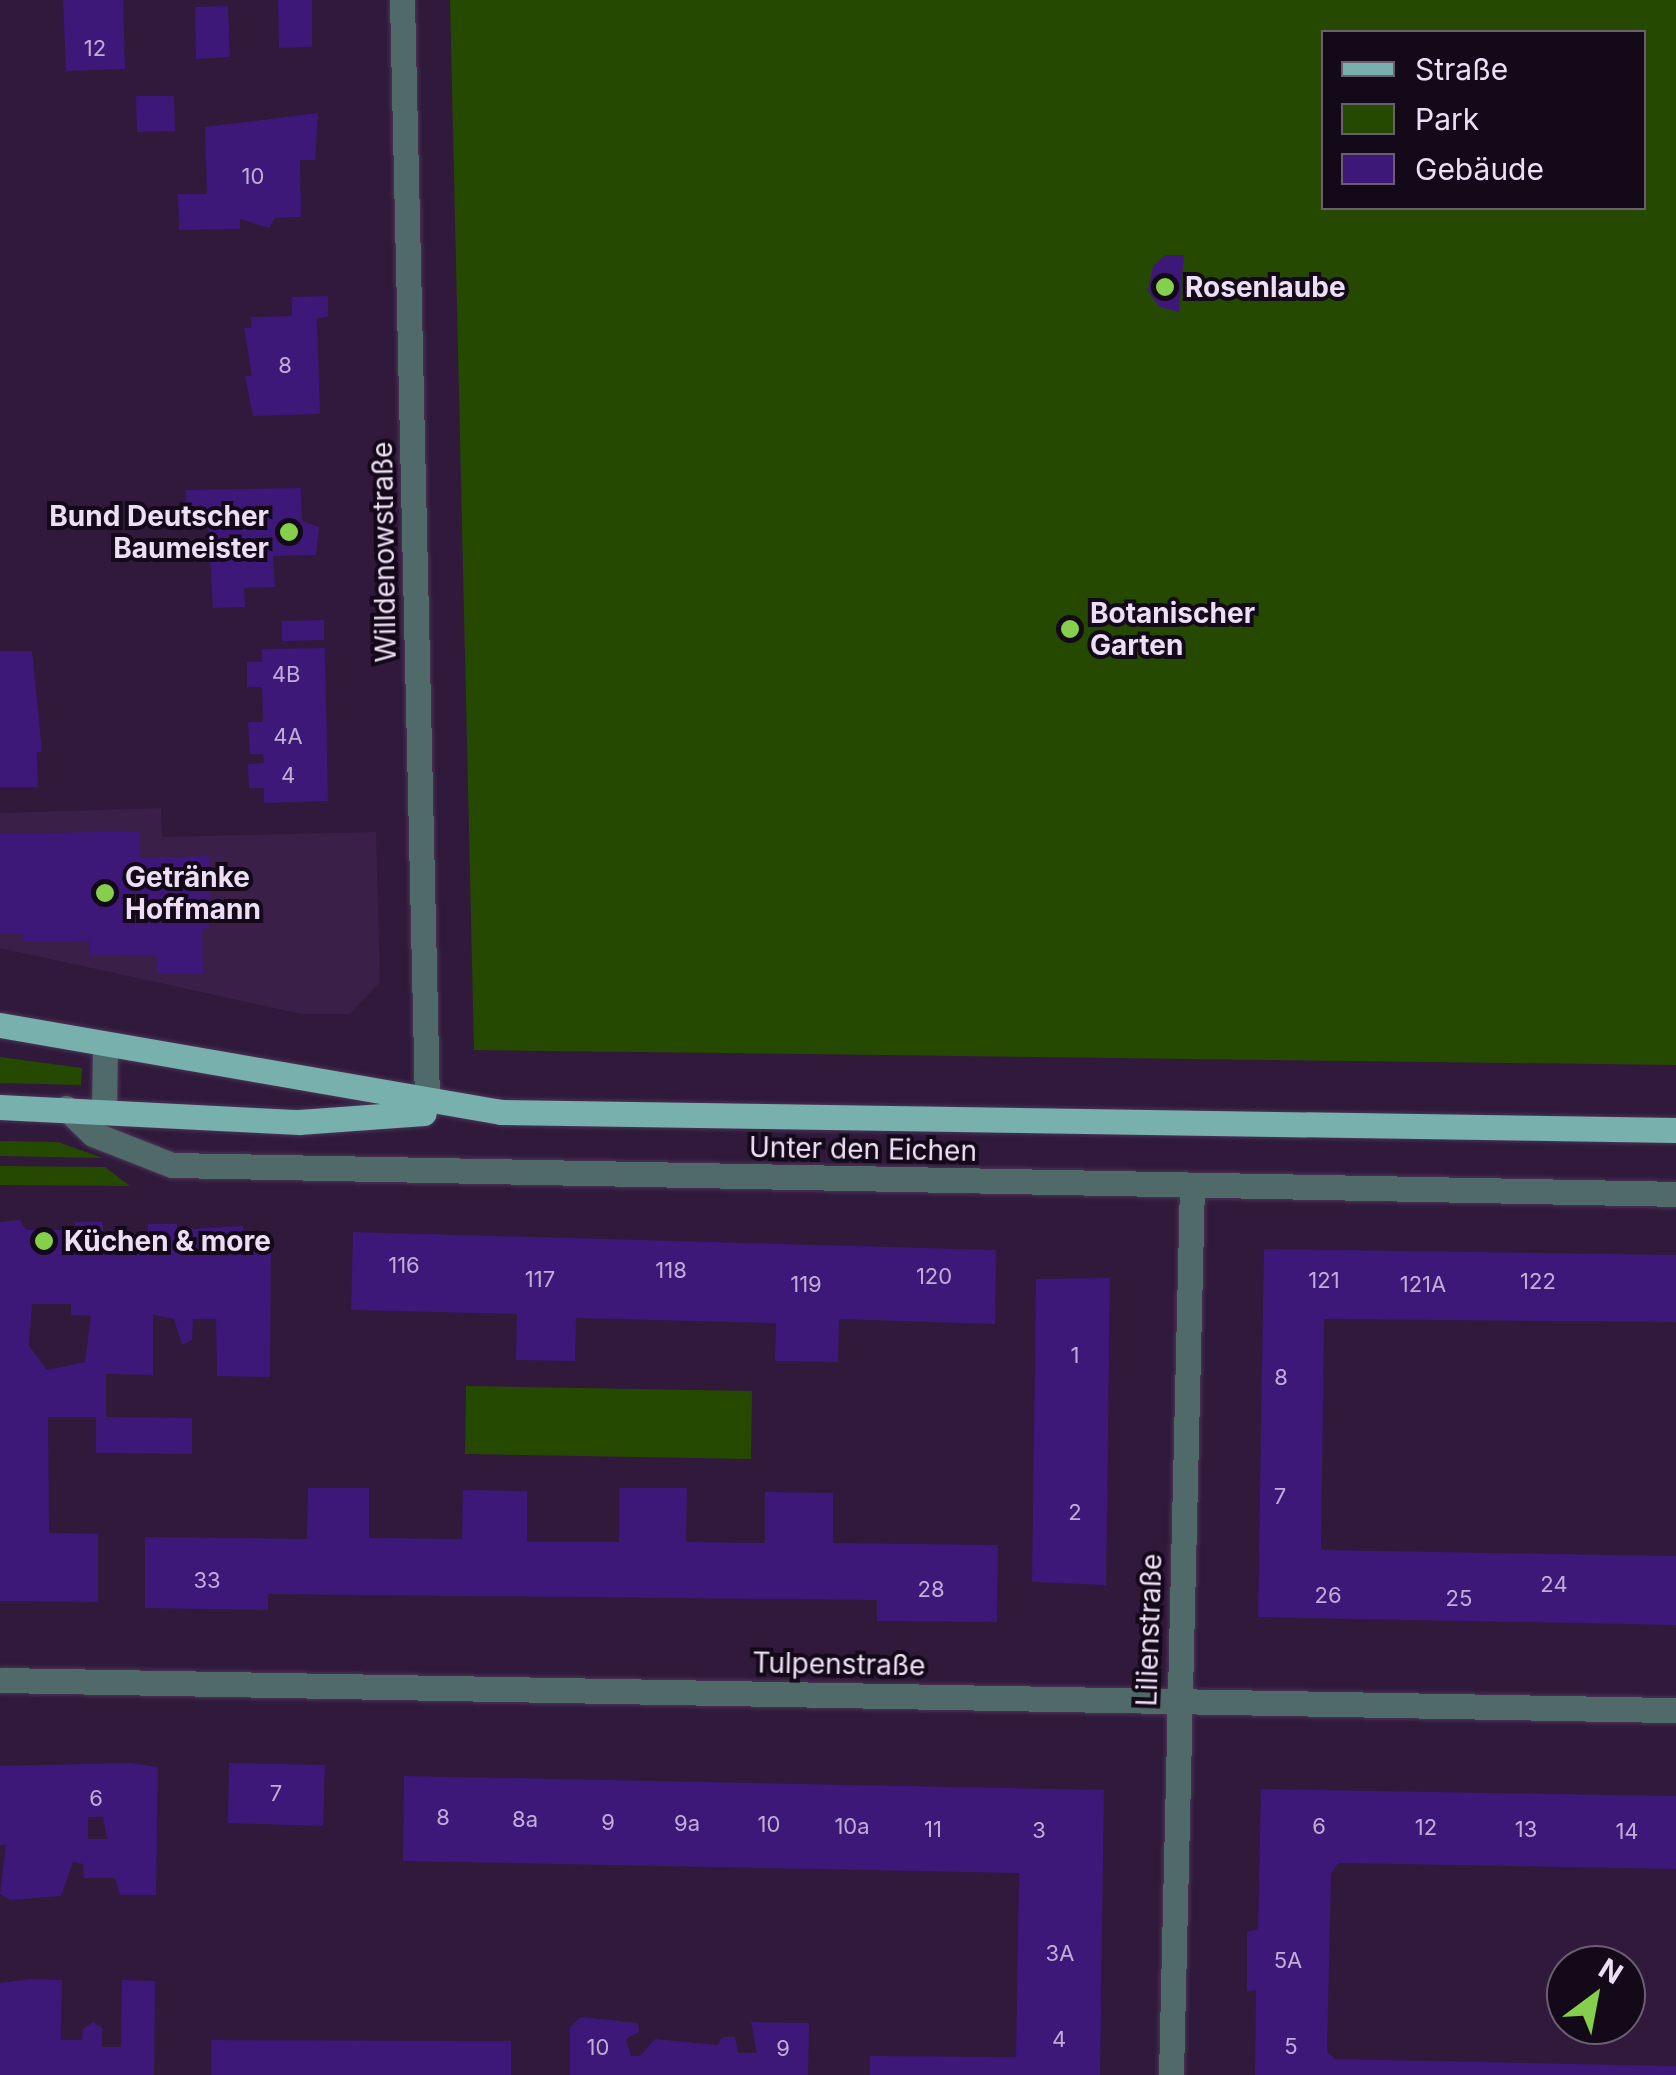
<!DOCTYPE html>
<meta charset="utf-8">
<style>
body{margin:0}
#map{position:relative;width:1676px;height:2075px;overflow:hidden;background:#30193b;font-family:Inter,sans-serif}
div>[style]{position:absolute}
.built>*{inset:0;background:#3a1f48}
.green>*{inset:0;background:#264901}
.building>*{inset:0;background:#3d1878}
.roads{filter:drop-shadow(0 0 2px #4a3555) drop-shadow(0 0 2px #4a3555)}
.lane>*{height:25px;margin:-12.5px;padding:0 12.5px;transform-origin:12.5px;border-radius:12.5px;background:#506a69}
.street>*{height:25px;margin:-12.5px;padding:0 12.5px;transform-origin:12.5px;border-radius:12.5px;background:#506a69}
.primary>*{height:25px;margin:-12.5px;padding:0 12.5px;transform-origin:12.5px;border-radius:12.5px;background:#78b0ae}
.dots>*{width:28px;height:28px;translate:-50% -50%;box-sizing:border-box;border:5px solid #130918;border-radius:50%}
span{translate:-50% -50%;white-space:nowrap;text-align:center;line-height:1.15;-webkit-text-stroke:8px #130918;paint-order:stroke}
.number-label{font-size:22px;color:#c1acd6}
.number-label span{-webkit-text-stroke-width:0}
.poi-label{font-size:28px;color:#eddef5;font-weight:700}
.left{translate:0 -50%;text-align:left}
.right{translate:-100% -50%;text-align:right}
.street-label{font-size:28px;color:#eddef5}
.legend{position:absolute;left:1321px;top:30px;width:325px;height:180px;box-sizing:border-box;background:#130918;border:2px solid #6a5e70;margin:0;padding:12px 18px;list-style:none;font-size:30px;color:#eddef5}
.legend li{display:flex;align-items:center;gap:20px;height:50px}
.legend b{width:50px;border:2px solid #6a5e70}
.north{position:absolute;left:1546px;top:1945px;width:100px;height:100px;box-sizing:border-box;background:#130918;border:2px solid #6a5e70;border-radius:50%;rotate:32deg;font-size:28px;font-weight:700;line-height:40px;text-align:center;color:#eddef5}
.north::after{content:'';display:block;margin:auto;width:35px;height:45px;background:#86cf4c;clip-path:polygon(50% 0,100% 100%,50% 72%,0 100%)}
</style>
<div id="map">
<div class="built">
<i style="clip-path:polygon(161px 808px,162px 837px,376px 832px,380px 982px,350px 1014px,302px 1014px,0 948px,0 813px)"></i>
</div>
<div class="green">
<i style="clip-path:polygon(evenodd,450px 0,1676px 0,1676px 1065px,474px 1050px,450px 0,1324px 32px,1644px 32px,1644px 208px,1324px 208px,1324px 32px)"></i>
<i style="clip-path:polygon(0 1057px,82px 1068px,81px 1085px,0 1083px)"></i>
<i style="clip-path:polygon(0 1141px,58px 1142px,103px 1158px,0 1156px)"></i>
<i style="clip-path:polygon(0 1166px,105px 1167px,130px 1186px,0 1185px)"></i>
<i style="clip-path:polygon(466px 1386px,752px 1391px,751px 1459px,465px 1454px)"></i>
</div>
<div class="building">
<i style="clip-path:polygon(63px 0,123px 0,125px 69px,66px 71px)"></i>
<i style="clip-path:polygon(278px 0,312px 0,312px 47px,279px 48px)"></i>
<i style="clip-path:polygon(228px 6px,230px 57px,196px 59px,195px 7px)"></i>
<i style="clip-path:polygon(136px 96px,174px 96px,175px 131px,137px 132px)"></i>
<i style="clip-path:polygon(318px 113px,315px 160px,300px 160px,301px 217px,275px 218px,269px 228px,240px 219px,240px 229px,179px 230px,178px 194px,207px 194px,205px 127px)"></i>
<i style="clip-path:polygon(1166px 255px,1184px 255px,1179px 312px,1160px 307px,1148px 291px,1153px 266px)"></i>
<i style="clip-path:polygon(328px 296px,328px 317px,317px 318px,320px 414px,253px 416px,245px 376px,252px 376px,244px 328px,251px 328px,251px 317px,292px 316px,292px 297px)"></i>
<i style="clip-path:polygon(301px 488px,302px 521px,319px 527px,316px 555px,273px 556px,275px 587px,244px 588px,245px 607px,213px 608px,208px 525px,187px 526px,186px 490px)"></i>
<i style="clip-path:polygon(324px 620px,324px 640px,282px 641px,282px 621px)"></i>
<i style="clip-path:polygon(325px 648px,328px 801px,264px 803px,264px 788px,249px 788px,248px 764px,264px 763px,263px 754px,250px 754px,248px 722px,263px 722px,262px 687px,247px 687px,247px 662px,262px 662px,262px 649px)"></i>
<i style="clip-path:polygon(0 651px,32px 651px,42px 752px,37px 752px,38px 787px,0 787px)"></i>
<i style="clip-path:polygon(140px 831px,140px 858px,209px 856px,210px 928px,202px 929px,203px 973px,157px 973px,157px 955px,90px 956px,90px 941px,23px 942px,22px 934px,0 934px,0 834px)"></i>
<i style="clip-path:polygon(evenodd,20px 1220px,26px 1230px,76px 1230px,75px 1222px,103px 1222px,103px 1233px,148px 1233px,148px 1224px,177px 1224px,177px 1230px,243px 1226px,243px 1235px,271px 1235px,270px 1377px,217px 1376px,216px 1319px,193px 1319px,192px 1340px,182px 1345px,174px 1319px,153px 1315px,153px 1375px,106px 1374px,106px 1417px,192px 1418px,192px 1454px,96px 1453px,96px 1417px,48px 1417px,49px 1533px,98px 1534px,98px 1602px,0 1601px,0 1222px,20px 1220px,32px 1304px,71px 1304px,71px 1315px,91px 1316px,85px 1362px,47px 1370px,29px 1346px,32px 1304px)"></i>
<i style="clip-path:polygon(353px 1232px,996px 1250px,995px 1324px,839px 1319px,838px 1362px,775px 1361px,776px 1323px,576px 1318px,575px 1361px,516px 1360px,517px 1314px,351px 1310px)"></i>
<i style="clip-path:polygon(1264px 1249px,1676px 1255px,1676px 1322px,1324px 1319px,1321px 1550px,1676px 1556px,1676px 1625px,1258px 1617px)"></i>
<i style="clip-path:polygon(1110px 1278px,1106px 1585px,1032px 1582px,1036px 1279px)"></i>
<i style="clip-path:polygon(308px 1488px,369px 1488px,369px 1538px,462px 1539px,463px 1490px,527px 1491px,527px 1542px,619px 1542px,619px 1488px,687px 1488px,686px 1542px,765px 1543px,765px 1492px,833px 1493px,833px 1543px,998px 1545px,997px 1622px,877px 1621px,877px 1600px,268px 1594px,268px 1610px,145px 1608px,145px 1537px,307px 1539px)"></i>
<i style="clip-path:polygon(evenodd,129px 1763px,158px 1767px,156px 1895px,120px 1895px,115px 1878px,84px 1878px,83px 1864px,73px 1862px,61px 1896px,10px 1900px,0 1894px,6px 1845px,0 1845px,0 1766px,129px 1763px,88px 1817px,103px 1817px,107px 1839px,88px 1839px,88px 1817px)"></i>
<i style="clip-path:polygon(229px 1763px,325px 1765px,323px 1826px,228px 1823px)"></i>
<i style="clip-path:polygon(404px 1776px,1104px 1790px,1100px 2075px,870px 2075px,870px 2056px,1016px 2057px,1019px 1873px,403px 1861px)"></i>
<i style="clip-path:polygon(1261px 1789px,1676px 1796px,1676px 1869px,1338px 1863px,1331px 1874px,1327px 2052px,1335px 2059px,1676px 2066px,1676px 2075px,1255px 2075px,1256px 1990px,1247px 1991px,1247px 1931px,1258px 1930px)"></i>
<i style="clip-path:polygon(31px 1979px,62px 1980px,61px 2040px,82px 2040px,83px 2029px,93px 2022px,102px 2028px,102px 2047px,121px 2047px,122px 1980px,155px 1981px,154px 2075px,0 2075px,0 1983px)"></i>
<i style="clip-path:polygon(581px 2017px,638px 2023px,639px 2032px,626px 2039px,631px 2056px,640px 2056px,655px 2039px,717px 2045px,723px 2037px,735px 2037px,738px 2053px,757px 2053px,751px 2022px,809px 2023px,808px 2075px,570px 2075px,570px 2027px)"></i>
<i style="clip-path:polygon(211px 2040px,511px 2041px,511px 2075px,211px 2075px)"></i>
</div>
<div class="roads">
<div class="lane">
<i style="left:104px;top:1111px;width:65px;rotate:-89.1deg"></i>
</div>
<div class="street">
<i style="left:402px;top:0;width:1103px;rotate:88.7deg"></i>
<i style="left:66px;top:1108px;width:37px;rotate:44deg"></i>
<i style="left:93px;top:1134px;width:85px;rotate:21.4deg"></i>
<i style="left:172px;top:1165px;width:1504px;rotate:1.1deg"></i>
<i style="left:0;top:1680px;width:1676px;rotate:1.03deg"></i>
<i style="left:1171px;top:2075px;width:888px;rotate:-88.65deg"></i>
</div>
<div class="primary">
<i style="left:0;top:1025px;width:508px;rotate:9.85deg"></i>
<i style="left:501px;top:1112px;width:1175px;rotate:0.88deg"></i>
<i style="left:0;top:1107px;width:299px;rotate:2.9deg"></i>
<i style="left:299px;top:1122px;width:125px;rotate:-4.1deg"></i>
</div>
</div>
<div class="dots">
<i style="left:1165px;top:287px;background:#86cf4c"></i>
<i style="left:289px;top:532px;background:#86cf4c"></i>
<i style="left:1070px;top:629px;background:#86cf4c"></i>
<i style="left:105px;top:893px;background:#86cf4c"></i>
<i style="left:44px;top:1241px;background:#86cf4c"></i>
</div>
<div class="number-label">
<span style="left:95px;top:49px">12</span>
<span style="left:253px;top:177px">10</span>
<span style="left:285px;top:366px">8</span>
<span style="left:286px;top:675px">4B</span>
<span style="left:288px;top:737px">4A</span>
<span style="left:288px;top:776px">4</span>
<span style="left:404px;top:1266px">116</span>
<span style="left:671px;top:1271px">118</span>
<span style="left:934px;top:1277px">120</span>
<span style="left:540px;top:1280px">117</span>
<span style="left:1324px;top:1281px">121</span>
<span style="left:1538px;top:1282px">122</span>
<span style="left:806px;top:1285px">119</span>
<span style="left:1423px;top:1285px">121A</span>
<span style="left:1075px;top:1356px">1</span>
<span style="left:1281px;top:1378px">8</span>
<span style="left:1280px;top:1497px">7</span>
<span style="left:1075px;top:1513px">2</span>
<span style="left:207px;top:1581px">33</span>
<span style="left:1554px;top:1585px">24</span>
<span style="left:931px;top:1590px">28</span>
<span style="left:1328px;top:1596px">26</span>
<span style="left:1459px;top:1599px">25</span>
<span style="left:276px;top:1794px">7</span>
<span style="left:96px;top:1799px">6</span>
<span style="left:443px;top:1818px">8</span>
<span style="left:525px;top:1820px">8a</span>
<span style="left:608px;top:1823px">9</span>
<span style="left:687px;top:1824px">9a</span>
<span style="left:769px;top:1825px">10</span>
<span style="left:852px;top:1827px">10a</span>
<span style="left:1319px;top:1827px">6</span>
<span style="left:1426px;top:1828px">12</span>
<span style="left:933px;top:1830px">11</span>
<span style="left:1526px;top:1830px">13</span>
<span style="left:1039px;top:1831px">3</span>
<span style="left:1627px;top:1832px">14</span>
<span style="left:1060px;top:1954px">3A</span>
<span style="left:1288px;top:1961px">5A</span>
<span style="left:1059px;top:2040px">4</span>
<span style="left:1291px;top:2047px">5</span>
<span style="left:598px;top:2048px">10</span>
<span style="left:783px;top:2049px">9</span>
</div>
<div class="poi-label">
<span class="left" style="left:1185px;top:287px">Rosenlaube</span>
<span class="right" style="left:269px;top:532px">Bund Deutscher<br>Baumeister</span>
<span class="left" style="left:1090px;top:629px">Botanischer<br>Garten</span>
<span class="left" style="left:125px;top:893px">Getränke<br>Hoffmann</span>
<span class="left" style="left:64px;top:1241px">Küchen &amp; more</span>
</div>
<div class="street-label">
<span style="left:384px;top:552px;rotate:-91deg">Willdenowstraße</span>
<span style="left:863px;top:1149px;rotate:1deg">Unter den Eichen</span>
<span style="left:1149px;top:1630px;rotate:-88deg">Lilienstraße</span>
<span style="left:839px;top:1664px;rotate:1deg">Tulpenstraße</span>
</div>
<ul class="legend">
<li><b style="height:12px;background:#78b0ae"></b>Straße</li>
<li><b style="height:28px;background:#264901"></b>Park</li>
<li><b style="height:28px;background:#3d1878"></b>Gebäude</li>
</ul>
<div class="north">N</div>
</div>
